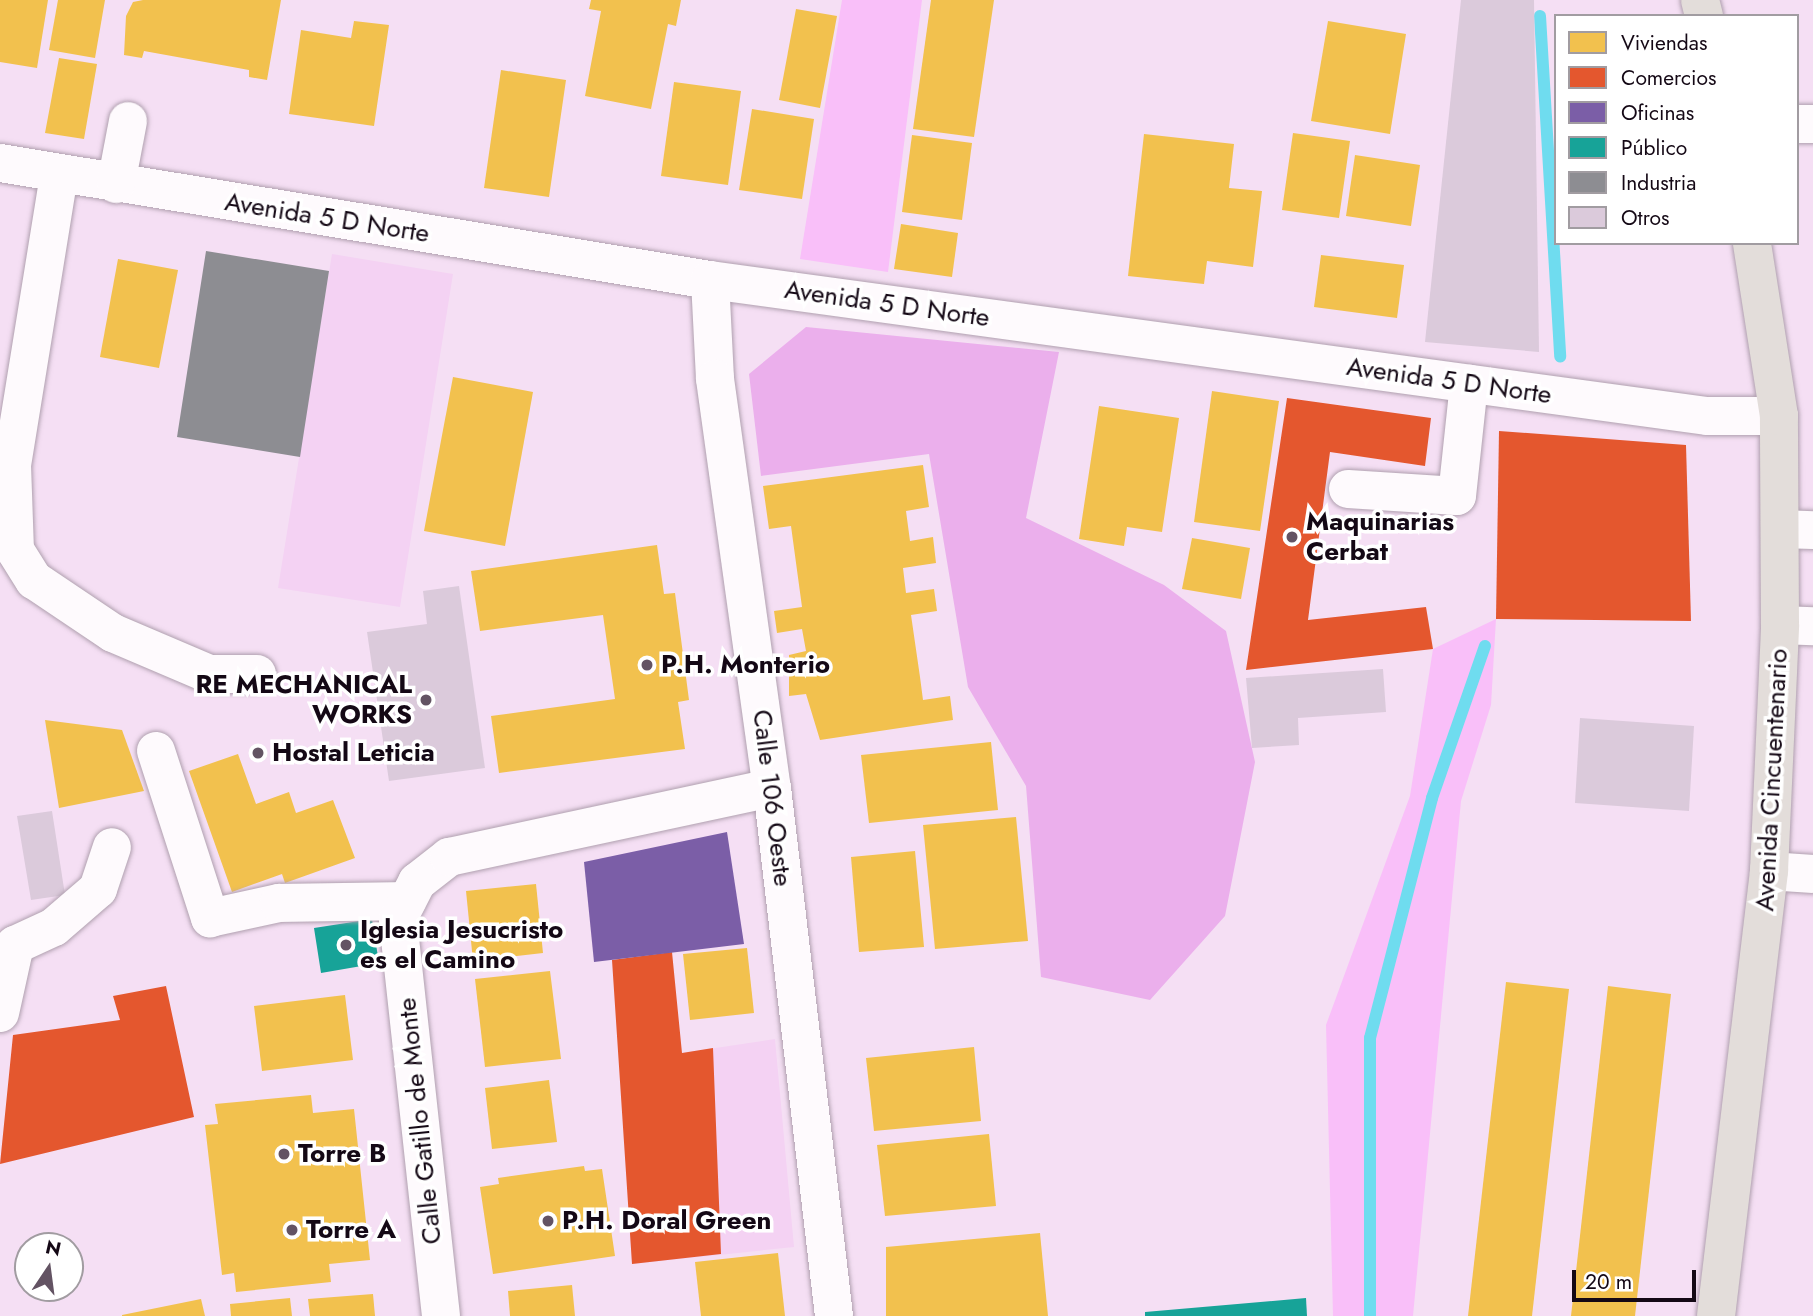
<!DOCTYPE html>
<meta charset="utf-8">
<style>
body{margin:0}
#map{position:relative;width:1813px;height:1316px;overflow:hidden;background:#f5dff4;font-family:Jost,sans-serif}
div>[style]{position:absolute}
.built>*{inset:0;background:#f4d2f3}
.green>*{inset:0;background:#f9bff9}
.forest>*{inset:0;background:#ebafec}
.homes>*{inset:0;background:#f2c14e}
.shops>*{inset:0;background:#e4572e}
.offices>*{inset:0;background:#7b5ea7}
.public>*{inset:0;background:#17a398}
.industry>*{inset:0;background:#8d8d92}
.stream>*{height:12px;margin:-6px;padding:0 6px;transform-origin:6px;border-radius:6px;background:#6fdcef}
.building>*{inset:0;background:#dbcadb}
.roads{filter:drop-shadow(0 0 2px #b0a0af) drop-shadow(0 0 2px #b0a0af)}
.minor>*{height:38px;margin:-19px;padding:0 19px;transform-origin:19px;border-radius:19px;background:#fefafd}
.major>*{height:38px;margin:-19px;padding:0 19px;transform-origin:19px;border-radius:19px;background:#e3ddda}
.dots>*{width:19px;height:19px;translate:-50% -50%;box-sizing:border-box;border:4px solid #fff;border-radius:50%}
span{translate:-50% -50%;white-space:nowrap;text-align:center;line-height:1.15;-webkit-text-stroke:7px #fff;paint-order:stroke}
.street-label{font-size:26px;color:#140815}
.poi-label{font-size:26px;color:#140815;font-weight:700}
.left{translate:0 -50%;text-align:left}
.right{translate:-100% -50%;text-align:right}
.legend{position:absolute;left:1554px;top:14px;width:245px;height:231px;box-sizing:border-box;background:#fff;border:2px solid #a19ca1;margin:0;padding:9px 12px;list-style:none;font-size:21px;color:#140815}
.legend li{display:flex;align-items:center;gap:14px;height:35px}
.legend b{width:35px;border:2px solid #a19ca1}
.north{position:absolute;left:14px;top:1232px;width:70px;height:70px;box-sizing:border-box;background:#fff;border:2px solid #a19ca1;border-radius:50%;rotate:13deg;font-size:19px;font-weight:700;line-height:28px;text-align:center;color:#140815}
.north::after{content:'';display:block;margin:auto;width:24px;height:32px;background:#635363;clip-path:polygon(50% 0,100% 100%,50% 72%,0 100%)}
.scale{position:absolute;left:1572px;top:1270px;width:124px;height:32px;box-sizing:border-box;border:4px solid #140815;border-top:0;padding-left:9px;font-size:21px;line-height:24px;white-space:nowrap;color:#140815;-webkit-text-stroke:5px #fff;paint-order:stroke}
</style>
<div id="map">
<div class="built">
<i style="clip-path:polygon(332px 254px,453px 274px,400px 607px,278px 588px)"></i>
<i style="clip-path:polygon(775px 1039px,794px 1247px,632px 1264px,626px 1160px,682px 1053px)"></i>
</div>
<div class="green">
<i style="clip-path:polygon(842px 0,922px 0,888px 272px,800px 259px)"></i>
<i style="clip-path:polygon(1496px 619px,1491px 705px,1461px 801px,1413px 1316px,1333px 1316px,1326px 1025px,1410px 796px,1433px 649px)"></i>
</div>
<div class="forest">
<i style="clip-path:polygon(806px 327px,1059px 352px,1026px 518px,1164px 585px,1226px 631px,1255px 762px,1225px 916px,1150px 1000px,1041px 977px,1026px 786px,968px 687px,929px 454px,761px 476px,749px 374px)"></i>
</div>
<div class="homes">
<i style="clip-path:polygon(0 0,48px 0,37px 68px,0 62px)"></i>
<i style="clip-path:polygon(58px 0,105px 0,95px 58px,49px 50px)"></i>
<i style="clip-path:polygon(143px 0,281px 0,267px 80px,249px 77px,249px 70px,144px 51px,142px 58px,124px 55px,126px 16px,133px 2px)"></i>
<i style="clip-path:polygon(591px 0,681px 0,676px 26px,668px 24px,651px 109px,585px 96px,601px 11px,589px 9px)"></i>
<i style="clip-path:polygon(931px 0,994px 0,974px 137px,913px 129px)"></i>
<i style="clip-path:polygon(796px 9px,837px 16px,820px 108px,779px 100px)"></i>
<i style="clip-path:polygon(354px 21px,389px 25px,374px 126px,289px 114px,301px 30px,351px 38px)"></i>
<i style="clip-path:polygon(1328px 21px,1406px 34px,1390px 134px,1311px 121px)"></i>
<i style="clip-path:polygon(59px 58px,97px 64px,84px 139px,45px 133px)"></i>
<i style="clip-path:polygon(501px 70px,566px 80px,549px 197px,484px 188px)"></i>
<i style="clip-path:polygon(674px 82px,741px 91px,728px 185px,661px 176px)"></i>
<i style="clip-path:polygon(752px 109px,814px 119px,802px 199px,739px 190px)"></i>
<i style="clip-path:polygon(1293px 133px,1350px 141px,1339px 218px,1282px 210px)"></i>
<i style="clip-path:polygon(1144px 134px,1234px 144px,1229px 188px,1262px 191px,1253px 267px,1207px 261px,1204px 284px,1128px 276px)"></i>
<i style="clip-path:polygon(912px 135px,972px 143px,962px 220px,902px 212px)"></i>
<i style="clip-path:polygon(1355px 155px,1420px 165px,1411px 226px,1346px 216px)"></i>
<i style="clip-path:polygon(901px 224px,958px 233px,952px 277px,894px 269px)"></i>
<i style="clip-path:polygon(1321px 255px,1404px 265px,1397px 318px,1314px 307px)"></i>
<i style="clip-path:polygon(118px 259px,178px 270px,159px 368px,100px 357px)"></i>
<i style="clip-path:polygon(453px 377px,533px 392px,505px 546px,424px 531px)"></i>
<i style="clip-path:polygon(1212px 391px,1279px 401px,1260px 531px,1194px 522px)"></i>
<i style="clip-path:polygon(1099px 406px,1179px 418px,1162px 532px,1127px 527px,1124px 546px,1079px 539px)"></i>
<i style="clip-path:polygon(923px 465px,929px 507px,906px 511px,910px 541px,933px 537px,936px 563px,903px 568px,906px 593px,934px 589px,937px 611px,911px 615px,920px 677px,923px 700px,950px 696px,953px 720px,820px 740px,806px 694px,789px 696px,789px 655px,806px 651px,802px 629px,777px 633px,774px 611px,802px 607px,791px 526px,769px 529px,763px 486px)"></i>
<i style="clip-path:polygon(1192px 538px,1250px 548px,1241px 599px,1182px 589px)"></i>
<i style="clip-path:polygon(657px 545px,664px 594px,675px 593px,689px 700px,678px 702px,685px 749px,499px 773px,491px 716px,615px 699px,603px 615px,480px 631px,471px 571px)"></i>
<i style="clip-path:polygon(45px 720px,122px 730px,144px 791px,59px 808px)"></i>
<i style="clip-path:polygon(991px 742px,998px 810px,869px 823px,861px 755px)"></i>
<i style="clip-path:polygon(238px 754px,256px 804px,289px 792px,296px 813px,333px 800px,355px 858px,285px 883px,282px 874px,232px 892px,189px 771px)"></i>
<i style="clip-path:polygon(1016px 817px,1028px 941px,935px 949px,923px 825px)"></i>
<i style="clip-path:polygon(915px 851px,924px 947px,859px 952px,851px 857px)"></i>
<i style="clip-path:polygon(536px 884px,543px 953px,473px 961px,466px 891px)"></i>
<i style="clip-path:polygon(747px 948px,754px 1013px,690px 1020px,683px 954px)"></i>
<i style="clip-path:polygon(550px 971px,561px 1059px,485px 1067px,475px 979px)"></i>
<i style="clip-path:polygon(1506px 982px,1569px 989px,1532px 1316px,1468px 1316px)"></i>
<i style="clip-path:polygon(1608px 986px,1671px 994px,1635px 1316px,1571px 1316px)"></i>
<i style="clip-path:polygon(345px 995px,353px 1060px,262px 1071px,254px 1006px)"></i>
<i style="clip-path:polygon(974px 1047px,981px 1121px,874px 1131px,866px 1058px)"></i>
<i style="clip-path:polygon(549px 1080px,557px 1142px,492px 1149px,485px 1088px)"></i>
<i style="clip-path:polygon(311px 1095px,313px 1113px,354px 1109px,370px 1260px,329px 1264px,331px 1282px,236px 1292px,234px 1273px,222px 1275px,205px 1125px,218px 1124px,215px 1104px)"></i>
<i style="clip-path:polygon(989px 1134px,996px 1206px,885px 1216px,877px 1145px)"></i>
<i style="clip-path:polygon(584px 1166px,585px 1171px,602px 1169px,615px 1256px,493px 1274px,480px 1187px,499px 1184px,498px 1178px)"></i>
<i style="clip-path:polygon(1040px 1233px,1048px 1316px,886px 1316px,886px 1247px)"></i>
<i style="clip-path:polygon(778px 1253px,785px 1316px,701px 1316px,695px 1262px)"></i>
<i style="clip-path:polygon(572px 1285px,575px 1316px,510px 1316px,508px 1291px)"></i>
<i style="clip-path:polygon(373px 1294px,375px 1316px,310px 1316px,308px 1299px)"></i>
<i style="clip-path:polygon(290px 1298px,292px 1316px,231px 1316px,230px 1304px)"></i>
<i style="clip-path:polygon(201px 1299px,205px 1316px,122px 1316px,122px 1315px)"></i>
</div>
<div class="shops">
<i style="clip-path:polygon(1287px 398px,1431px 418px,1425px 466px,1330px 452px,1308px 620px,1426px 607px,1433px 649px,1246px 670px)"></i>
<i style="clip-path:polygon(1499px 431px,1686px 445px,1691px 621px,1496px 619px)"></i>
<i style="clip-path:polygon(672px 952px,682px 1053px,713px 1048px,721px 1254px,632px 1264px,612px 960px)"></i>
<i style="clip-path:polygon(166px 986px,194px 1117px,0 1164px,13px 1035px,120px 1020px,113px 996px)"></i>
</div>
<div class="offices">
<i style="clip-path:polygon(727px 832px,744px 944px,594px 962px,584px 862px)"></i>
</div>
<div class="public">
<i style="clip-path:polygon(372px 919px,379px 963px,321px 973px,314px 928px)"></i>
<i style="clip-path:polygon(1306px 1298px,1307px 1316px,1145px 1316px,1145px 1312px)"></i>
</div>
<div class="industry">
<i style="clip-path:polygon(206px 251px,329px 271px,300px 457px,177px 437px)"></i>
</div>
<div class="stream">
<i style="left:1540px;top:16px;width:341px;rotate:86.6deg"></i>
<i style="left:1370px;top:1316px;width:278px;rotate:-90deg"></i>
<i style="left:1370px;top:1038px;width:248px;rotate:-75.5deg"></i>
<i style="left:1432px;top:798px;width:161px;rotate:-70.8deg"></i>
</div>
<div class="building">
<i style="clip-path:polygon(1461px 0,1534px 0,1539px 352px,1425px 342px)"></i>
<i style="clip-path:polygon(459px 586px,485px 768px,389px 781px,367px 632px,427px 624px,423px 591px)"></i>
<i style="clip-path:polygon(1383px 669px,1386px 712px,1298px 718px,1299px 745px,1252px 748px,1246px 678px)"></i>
<i style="clip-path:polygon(1580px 718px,1694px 726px,1689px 811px,1575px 803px)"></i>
<i style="clip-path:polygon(52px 811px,65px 895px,31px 900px,17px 816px)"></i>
</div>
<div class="roads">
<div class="minor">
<i style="left:1797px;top:124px;width:16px"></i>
<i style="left:0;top:163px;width:720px;rotate:9.36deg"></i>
<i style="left:710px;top:280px;width:1006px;rotate:7.77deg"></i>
<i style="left:1707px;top:416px;width:72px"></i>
<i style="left:59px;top:175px;width:294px;rotate:99.2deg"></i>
<i style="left:12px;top:465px;width:85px;rotate:88deg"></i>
<i style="left:15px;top:550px;width:36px;rotate:58deg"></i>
<i style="left:34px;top:580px;width:95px;rotate:33.9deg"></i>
<i style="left:113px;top:633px;width:104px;rotate:23.1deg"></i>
<i style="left:209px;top:674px;width:48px"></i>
<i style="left:116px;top:184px;width:64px;rotate:-79.2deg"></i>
<i style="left:710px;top:280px;width:99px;rotate:87.1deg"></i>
<i style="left:715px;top:379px;width:413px;rotate:82.1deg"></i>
<i style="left:772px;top:788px;width:532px;rotate:83.3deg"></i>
<i style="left:1348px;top:489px;width:109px;rotate:3.7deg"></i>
<i style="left:1457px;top:496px;width:113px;rotate:-83.9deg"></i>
<i style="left:1781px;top:529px;width:32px;rotate:2deg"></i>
<i style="left:1780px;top:625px;width:33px;rotate:2deg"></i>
<i style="left:156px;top:751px;width:176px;rotate:72.1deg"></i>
<i style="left:210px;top:918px;width:71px;rotate:-12.3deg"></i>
<i style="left:279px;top:903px;width:128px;rotate:-0.9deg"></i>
<i style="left:1769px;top:871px;width:44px;rotate:3.9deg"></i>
<i style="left:0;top:1013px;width:70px;rotate:-77.6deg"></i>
<i style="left:15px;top:945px;width:43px;rotate:-24.8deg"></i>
<i style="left:54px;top:927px;width:58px;rotate:-40.8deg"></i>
<i style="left:98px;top:889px;width:44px;rotate:-71.6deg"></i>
<i style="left:441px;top:1316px;width:399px;rotate:-96.2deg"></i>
<i style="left:398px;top:919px;width:42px;rotate:-62.8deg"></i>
<i style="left:417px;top:882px;width:41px;rotate:-38deg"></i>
<i style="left:449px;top:857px;width:330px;rotate:-12.1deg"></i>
</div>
<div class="major">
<i style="left:1700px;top:0;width:16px;rotate:76deg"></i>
<i style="left:1716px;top:1316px;width:448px;rotate:-83.2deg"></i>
<i style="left:1769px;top:871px;width:246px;rotate:-87.4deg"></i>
<i style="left:1780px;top:625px;width:209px;rotate:-90.3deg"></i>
<i style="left:1779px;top:416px;width:175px;rotate:-98.9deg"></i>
</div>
</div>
<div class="dots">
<i style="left:1292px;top:537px;background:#635363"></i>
<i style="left:647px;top:665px;background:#635363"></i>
<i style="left:426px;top:700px;background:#635363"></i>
<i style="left:258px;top:753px;background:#635363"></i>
<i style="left:346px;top:945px;background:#635363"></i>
<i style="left:284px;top:1154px;background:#635363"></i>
<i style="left:548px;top:1221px;background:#635363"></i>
<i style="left:292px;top:1230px;background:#635363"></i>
</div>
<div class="street-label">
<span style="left:327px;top:218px;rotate:9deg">Avenida 5 D Norte</span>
<span style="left:887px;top:304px;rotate:8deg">Avenida 5 D Norte</span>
<span style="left:1449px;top:381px;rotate:8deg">Avenida 5 D Norte</span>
<span style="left:1772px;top:780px;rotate:-87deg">Avenida Cincuentenario</span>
<span style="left:772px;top:798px;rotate:83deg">Calle 106 Oeste</span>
<span style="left:420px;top:1121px;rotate:-96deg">Calle Gatillo de Monte</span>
</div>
<div class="poi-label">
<span class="left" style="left:1306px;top:537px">Maquinarias<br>Cerbat</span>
<span class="left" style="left:661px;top:665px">P.H. Monterio</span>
<span class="right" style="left:412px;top:700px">RE MECHANICAL<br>WORKS</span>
<span class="left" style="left:272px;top:753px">Hostal Leticia</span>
<span class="left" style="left:360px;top:945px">Iglesia Jesucristo<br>es el Camino</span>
<span class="left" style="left:298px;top:1154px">Torre B</span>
<span class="left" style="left:562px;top:1221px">P.H. Doral Green</span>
<span class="left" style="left:306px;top:1230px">Torre A</span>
</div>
<ul class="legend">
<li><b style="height:19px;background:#f2c14e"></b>Viviendas</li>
<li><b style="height:19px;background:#e4572e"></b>Comercios</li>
<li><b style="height:19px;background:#7b5ea7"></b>Oficinas</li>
<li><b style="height:19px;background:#17a398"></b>Público</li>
<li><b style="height:19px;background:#8d8d92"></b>Industria</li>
<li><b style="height:19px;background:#dbcadb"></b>Otros</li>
</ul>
<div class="north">N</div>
<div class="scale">20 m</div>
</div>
